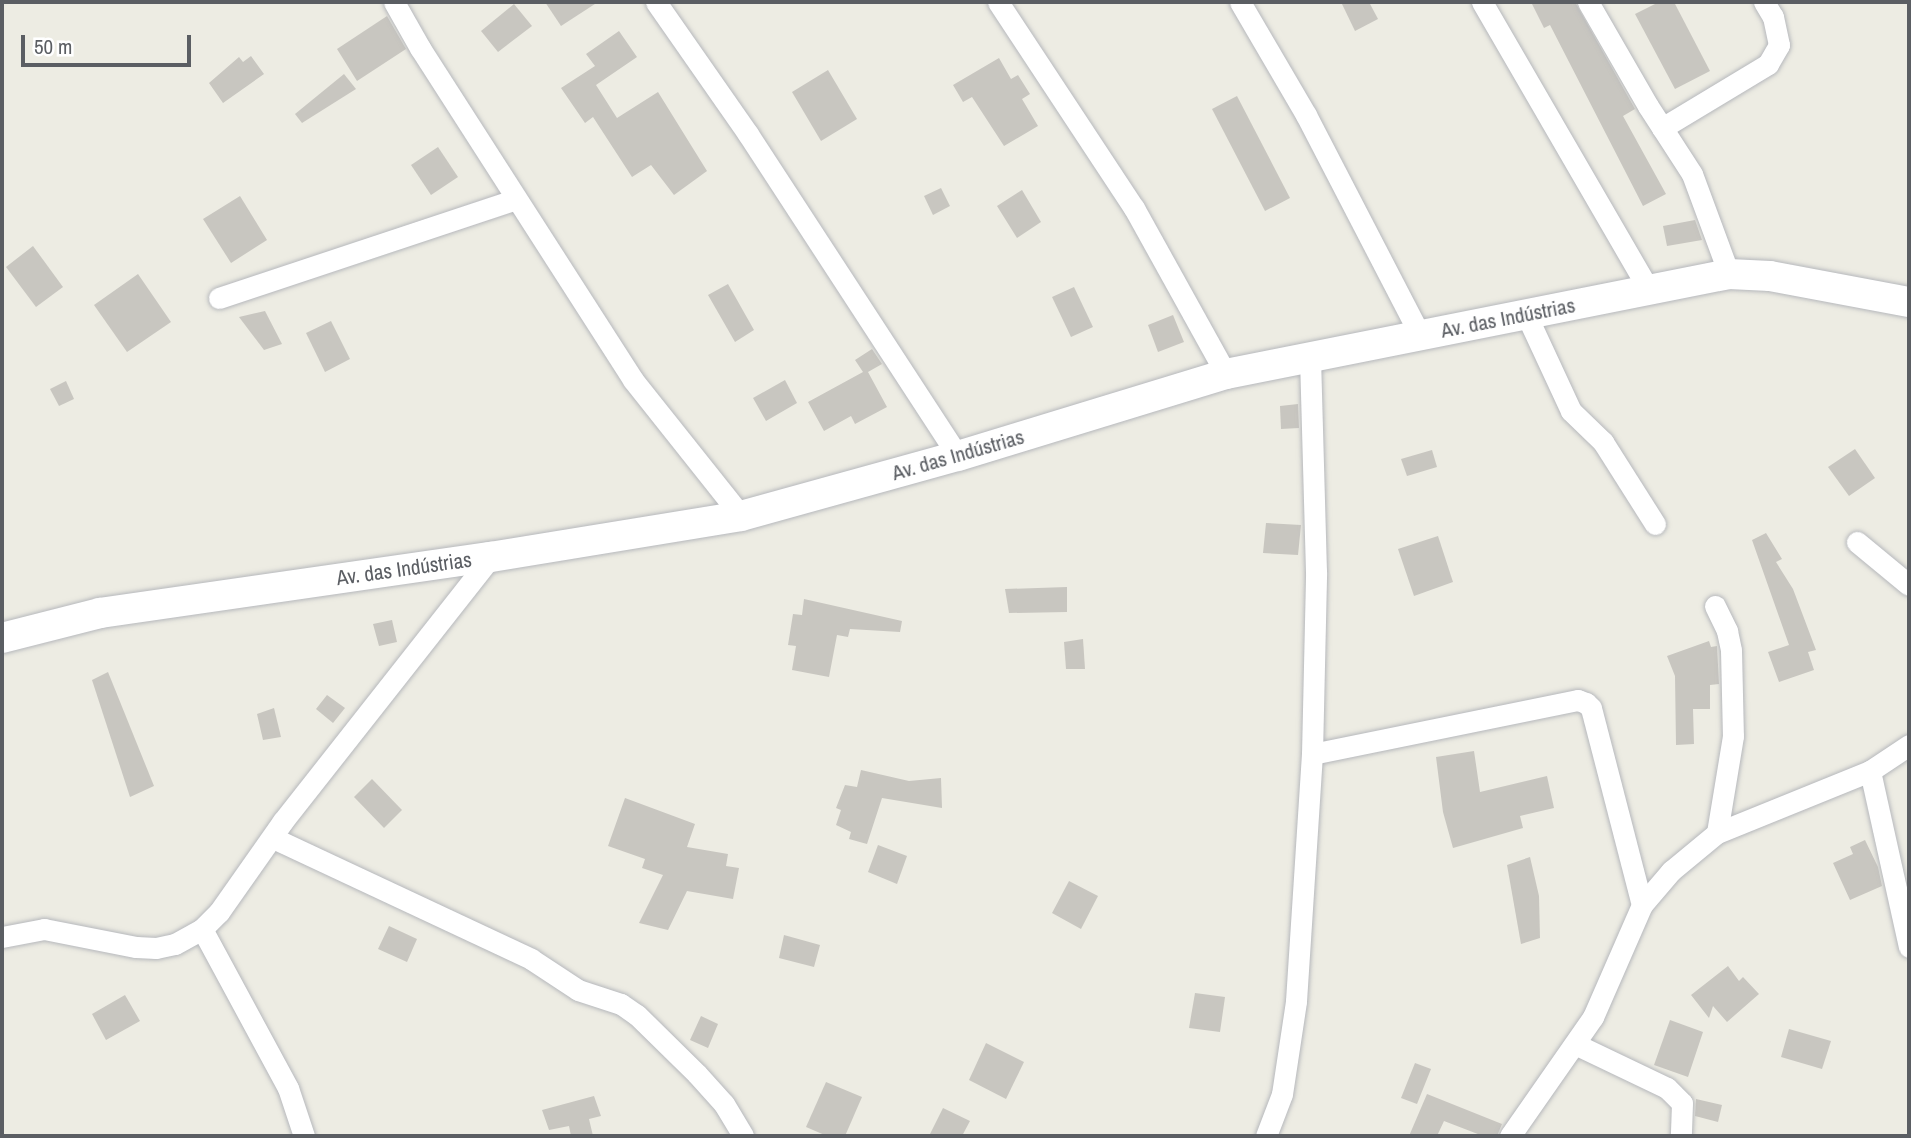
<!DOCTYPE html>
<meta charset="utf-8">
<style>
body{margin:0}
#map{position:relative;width:1911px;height:1138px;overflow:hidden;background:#edece3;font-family:"Archivo Narrow",sans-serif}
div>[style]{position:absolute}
.building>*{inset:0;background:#c8c6c0}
.roads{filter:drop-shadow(0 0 2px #b6b8bc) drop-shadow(0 0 2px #b6b8bc)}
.street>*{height:21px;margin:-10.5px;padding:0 10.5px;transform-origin:10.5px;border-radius:10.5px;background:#fff}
.secondary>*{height:30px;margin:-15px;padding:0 15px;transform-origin:15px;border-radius:15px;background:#fff}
span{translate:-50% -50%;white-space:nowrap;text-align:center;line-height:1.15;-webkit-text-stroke:5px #fff;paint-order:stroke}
.street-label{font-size:21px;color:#5b5e63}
.frame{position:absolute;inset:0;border:4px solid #5b5e63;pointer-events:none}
.scale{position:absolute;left:21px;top:35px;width:170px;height:32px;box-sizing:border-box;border:4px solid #5b5e63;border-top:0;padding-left:9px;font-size:21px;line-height:24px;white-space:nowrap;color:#5b5e63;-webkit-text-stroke:5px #fff;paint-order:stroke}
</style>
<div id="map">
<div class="building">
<i style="clip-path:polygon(545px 2px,598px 2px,561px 26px)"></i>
<i style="clip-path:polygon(1341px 2px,1369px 2px,1378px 19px,1355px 31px)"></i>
<i style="clip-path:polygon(1531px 2px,1575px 2px,1635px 109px,1623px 116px,1666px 194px,1643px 206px,1550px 25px,1544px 28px)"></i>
<i style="clip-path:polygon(1659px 2px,1674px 2px,1710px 71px,1675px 89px,1635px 14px)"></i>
<i style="clip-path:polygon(514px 4px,532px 26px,498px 52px,481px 31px)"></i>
<i style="clip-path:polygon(387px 16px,406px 49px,357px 81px,337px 49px)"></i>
<i style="clip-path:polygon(619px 31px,637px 57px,596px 85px,617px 118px,658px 92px,707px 171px,674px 195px,651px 165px,632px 177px,593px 117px,585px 123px,561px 88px,595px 66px,586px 54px)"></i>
<i style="clip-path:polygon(251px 56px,264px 74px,223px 103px,209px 83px,239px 57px,243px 62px)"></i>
<i style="clip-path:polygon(999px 58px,1011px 79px,1018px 75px,1030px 94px,1022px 99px,1038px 126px,1004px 146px,972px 97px,963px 102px,953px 85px)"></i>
<i style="clip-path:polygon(828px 70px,857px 119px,821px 141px,792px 92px)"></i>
<i style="clip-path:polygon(344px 74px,356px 89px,302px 123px,295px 114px)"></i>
<i style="clip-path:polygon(1237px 96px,1290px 198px,1265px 211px,1212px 109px)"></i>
<i style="clip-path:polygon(438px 147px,458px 177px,431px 195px,411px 165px)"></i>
<i style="clip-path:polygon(941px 188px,950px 206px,933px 215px,924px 196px)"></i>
<i style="clip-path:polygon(1022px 190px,1041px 222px,1017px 238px,997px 206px)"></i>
<i style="clip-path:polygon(240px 196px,267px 240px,231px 263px,203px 219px)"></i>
<i style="clip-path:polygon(1695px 220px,1702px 240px,1667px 246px,1663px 226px)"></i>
<i style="clip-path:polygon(33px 246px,63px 287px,36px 307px,6px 267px)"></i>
<i style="clip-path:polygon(138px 274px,171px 322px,127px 352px,94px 305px)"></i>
<i style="clip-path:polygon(728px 284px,754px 330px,735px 342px,708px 295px)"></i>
<i style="clip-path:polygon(1074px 287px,1093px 327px,1071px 337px,1052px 297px)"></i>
<i style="clip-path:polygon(265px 311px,282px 344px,264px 350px,239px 317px)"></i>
<i style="clip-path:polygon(1173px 315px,1184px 342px,1158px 352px,1148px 325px)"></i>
<i style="clip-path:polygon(331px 321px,350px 359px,325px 372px,306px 333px)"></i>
<i style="clip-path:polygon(872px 349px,882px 364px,868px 372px,887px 407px,855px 424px,851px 416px,824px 431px,808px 402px,863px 372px,855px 360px)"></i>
<i style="clip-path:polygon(785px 380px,797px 403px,766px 421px,753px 398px)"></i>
<i style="clip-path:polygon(66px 381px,74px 399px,59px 406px,50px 389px)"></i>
<i style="clip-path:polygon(1298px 404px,1299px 428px,1281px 429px,1280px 406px)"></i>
<i style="clip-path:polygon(1855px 449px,1875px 478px,1849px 496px,1828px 467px)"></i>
<i style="clip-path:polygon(1432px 450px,1437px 467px,1407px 476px,1401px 459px)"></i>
<i style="clip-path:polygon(1266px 523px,1301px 525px,1298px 555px,1263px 553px)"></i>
<i style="clip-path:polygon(1766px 533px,1782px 559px,1776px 562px,1793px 589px,1816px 650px,1808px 652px,1814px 670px,1779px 682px,1768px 652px,1789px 645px,1752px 540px)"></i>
<i style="clip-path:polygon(1438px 536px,1453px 582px,1414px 596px,1398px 549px)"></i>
<i style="clip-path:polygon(1067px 587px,1067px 612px,1009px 613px,1005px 589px)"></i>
<i style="clip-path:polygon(804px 599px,902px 621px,900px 632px,850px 629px,848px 637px,837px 635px,829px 677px,792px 670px,796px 646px,788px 645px,793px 614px,802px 615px)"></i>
<i style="clip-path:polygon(392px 620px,397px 642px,379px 646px,373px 624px)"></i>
<i style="clip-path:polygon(1083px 639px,1085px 669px,1066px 669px,1064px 642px)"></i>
<i style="clip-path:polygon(1709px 641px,1711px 647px,1717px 646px,1719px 684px,1710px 685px,1710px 709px,1693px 709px,1694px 744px,1676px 745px,1675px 676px,1667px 656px)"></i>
<i style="clip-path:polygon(108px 672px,154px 786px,130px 797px,92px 680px)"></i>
<i style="clip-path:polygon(327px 695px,345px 708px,333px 723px,316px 709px)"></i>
<i style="clip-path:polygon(274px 708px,281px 737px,263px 740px,257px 714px)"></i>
<i style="clip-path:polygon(1474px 751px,1480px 792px,1547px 776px,1554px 808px,1520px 816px,1523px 828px,1453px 848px,1443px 812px,1436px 757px)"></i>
<i style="clip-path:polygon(861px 770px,909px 781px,941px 778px,942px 808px,882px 798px,867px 844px,849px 839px,851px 832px,836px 825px,841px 810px,836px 808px,845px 785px,857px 787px)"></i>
<i style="clip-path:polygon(372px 779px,402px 810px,384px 828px,354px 797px)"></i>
<i style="clip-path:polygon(625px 798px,695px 824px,687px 847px,728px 854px,726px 866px,739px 868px,733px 899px,687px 891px,668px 930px,639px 923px,663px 875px,642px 868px,645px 859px,608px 846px)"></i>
<i style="clip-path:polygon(1865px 840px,1878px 867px,1882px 886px,1850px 900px,1833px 863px,1853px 854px,1850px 847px)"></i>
<i style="clip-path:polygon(878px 845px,907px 856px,897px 884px,868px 872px)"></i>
<i style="clip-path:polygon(1530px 857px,1539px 896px,1540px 938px,1521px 944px,1507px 865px)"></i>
<i style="clip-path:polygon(1069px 881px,1098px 896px,1081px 929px,1052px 913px)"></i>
<i style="clip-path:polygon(389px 926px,417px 939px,407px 962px,378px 949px)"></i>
<i style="clip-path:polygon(784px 935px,820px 945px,814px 967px,779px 958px)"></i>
<i style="clip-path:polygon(1728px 966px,1739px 981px,1743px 977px,1759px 994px,1727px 1022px,1713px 1006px,1709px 1018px,1691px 995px)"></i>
<i style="clip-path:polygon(1195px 993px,1225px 997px,1220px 1032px,1189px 1028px)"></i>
<i style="clip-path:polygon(125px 995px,140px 1021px,106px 1040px,92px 1014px)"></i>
<i style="clip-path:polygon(701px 1016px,718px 1024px,708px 1048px,690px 1040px)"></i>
<i style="clip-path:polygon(1670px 1020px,1703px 1032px,1688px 1077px,1654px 1065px)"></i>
<i style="clip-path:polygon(1789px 1029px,1831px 1041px,1822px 1069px,1781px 1057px)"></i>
<i style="clip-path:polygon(986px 1043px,1024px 1062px,1006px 1099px,969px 1080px)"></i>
<i style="clip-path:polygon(1415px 1063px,1431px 1069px,1417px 1104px,1401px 1098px)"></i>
<i style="clip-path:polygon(826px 1082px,862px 1097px,845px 1136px,827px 1136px,806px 1127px)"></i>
<i style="clip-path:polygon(1427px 1094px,1502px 1124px,1497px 1136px,1483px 1136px,1444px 1121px,1437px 1136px,1409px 1136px)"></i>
<i style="clip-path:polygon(594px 1096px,601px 1116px,589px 1119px,593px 1136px,571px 1136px,569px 1126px,549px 1130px,542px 1110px)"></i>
<i style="clip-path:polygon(1696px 1099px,1722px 1105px,1718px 1122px,1695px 1116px)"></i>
<i style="clip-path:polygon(943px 1108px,970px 1121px,962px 1136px,929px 1136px)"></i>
</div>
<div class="roads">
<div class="street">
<i style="left:394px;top:2px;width:53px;rotate:60.5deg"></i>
<i style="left:420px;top:48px;width:394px;rotate:57.3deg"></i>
<i style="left:633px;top:380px;width:174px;rotate:51.5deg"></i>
<i style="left:656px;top:2px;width:161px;rotate:55.1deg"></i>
<i style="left:748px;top:134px;width:384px;rotate:56.9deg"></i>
<i style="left:998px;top:2px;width:247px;rotate:56.6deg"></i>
<i style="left:1134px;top:208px;width:190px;rotate:61deg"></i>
<i style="left:1240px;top:2px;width:131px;rotate:59.7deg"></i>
<i style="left:1306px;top:115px;width:248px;rotate:62.6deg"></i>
<i style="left:1482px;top:2px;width:333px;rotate:59.9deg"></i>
<i style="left:1588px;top:2px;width:120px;rotate:60deg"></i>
<i style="left:1648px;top:106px;width:81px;rotate:57.1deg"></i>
<i style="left:1692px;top:174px;width:107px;rotate:69.7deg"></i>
<i style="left:1662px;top:128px;width:124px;rotate:-31.1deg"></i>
<i style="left:1768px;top:64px;width:22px;rotate:-60deg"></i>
<i style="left:1779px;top:45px;width:29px;rotate:-102deg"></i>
<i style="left:1773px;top:17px;width:17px;rotate:-121deg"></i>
<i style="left:219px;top:298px;width:313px;rotate:-18.4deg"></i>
<i style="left:1526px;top:314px;width:107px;rotate:65.1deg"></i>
<i style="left:1571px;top:411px;width:45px;rotate:44.1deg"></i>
<i style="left:1603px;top:442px;width:97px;rotate:57.6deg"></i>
<i style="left:1857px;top:542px;width:67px;rotate:39.6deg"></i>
<i style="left:1715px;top:606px;width:28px;rotate:64deg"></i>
<i style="left:1727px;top:631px;width:19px;rotate:78deg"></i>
<i style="left:1731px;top:650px;width:86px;rotate:88.7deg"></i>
<i style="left:1733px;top:736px;width:98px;rotate:99.4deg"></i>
<i style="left:1312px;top:754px;width:271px;rotate:-11.5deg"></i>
<i style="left:1578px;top:700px;width:9px;rotate:21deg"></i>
<i style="left:1586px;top:703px;width:7px;rotate:45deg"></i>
<i style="left:1591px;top:708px;width:203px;rotate:75.5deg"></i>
<i style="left:1870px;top:771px;width:180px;rotate:77.5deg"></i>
<i style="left:273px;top:838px;width:285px;rotate:25.1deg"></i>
<i style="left:531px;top:959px;width:56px;rotate:33.4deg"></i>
<i style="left:578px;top:990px;width:45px;rotate:18deg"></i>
<i style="left:621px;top:1004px;width:19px;rotate:35deg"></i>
<i style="left:637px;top:1015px;width:84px;rotate:44.5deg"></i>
<i style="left:697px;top:1074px;width:40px;rotate:48deg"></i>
<i style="left:724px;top:1104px;width:37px;rotate:59deg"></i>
<i style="left:202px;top:929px;width:181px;rotate:61.6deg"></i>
<i style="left:288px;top:1088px;width:51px;rotate:71.6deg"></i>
<i style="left:2px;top:937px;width:43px;rotate:-10.8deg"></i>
<i style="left:44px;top:929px;width:94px;rotate:11.1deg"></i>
<i style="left:136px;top:947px;width:20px;rotate:3deg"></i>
<i style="left:156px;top:948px;width:19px;rotate:-12deg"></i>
<i style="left:175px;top:944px;width:31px;rotate:-29deg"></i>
<i style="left:202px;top:929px;width:24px;rotate:-45deg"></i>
<i style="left:219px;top:912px;width:111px;rotate:-54.9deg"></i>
<i style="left:283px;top:821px;width:336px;rotate:-51.8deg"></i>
<i style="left:1575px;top:1044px;width:102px;rotate:25.6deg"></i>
<i style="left:1667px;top:1088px;width:21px;rotate:45deg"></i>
<i style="left:1682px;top:1103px;width:33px;rotate:92deg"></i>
<i style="left:1266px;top:1136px;width:45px;rotate:-69.1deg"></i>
<i style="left:1282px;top:1094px;width:94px;rotate:-81.4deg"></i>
<i style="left:1296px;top:1001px;width:248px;rotate:-86.3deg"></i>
<i style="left:1312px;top:754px;width:182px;rotate:-88.7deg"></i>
<i style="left:1316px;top:572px;width:215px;rotate:-91.6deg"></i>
<i style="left:1510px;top:1136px;width:145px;rotate:-55.1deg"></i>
<i style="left:1593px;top:1017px;width:122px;rotate:-66.4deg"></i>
<i style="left:1642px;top:905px;width:45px;rotate:-49.5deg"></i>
<i style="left:1671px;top:871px;width:60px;rotate:-39.6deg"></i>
<i style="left:1717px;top:833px;width:165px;rotate:-22.1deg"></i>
<i style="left:1870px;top:771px;width:47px;rotate:-33.7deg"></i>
</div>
<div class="secondary">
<i style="left:2px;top:638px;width:101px;rotate:-14.3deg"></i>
<i style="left:100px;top:613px;width:395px;rotate:-8.2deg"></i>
<i style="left:491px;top:557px;width:253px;rotate:-9.3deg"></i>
<i style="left:741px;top:516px;width:225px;rotate:-15.5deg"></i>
<i style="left:958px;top:456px;width:280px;rotate:-17deg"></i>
<i style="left:1226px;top:374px;width:513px;rotate:-11.24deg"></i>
<i style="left:1729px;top:274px;width:41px;rotate:2.8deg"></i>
<i style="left:1770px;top:276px;width:141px;rotate:10.6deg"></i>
</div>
</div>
<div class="street-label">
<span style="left:1508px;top:318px;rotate:-11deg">Av. das Indústrias</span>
<span style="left:958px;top:455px;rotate:-16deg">Av. das Indústrias</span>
<span style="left:404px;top:569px;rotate:-8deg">Av. das Indústrias</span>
</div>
<div class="frame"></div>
<div class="scale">50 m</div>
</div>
